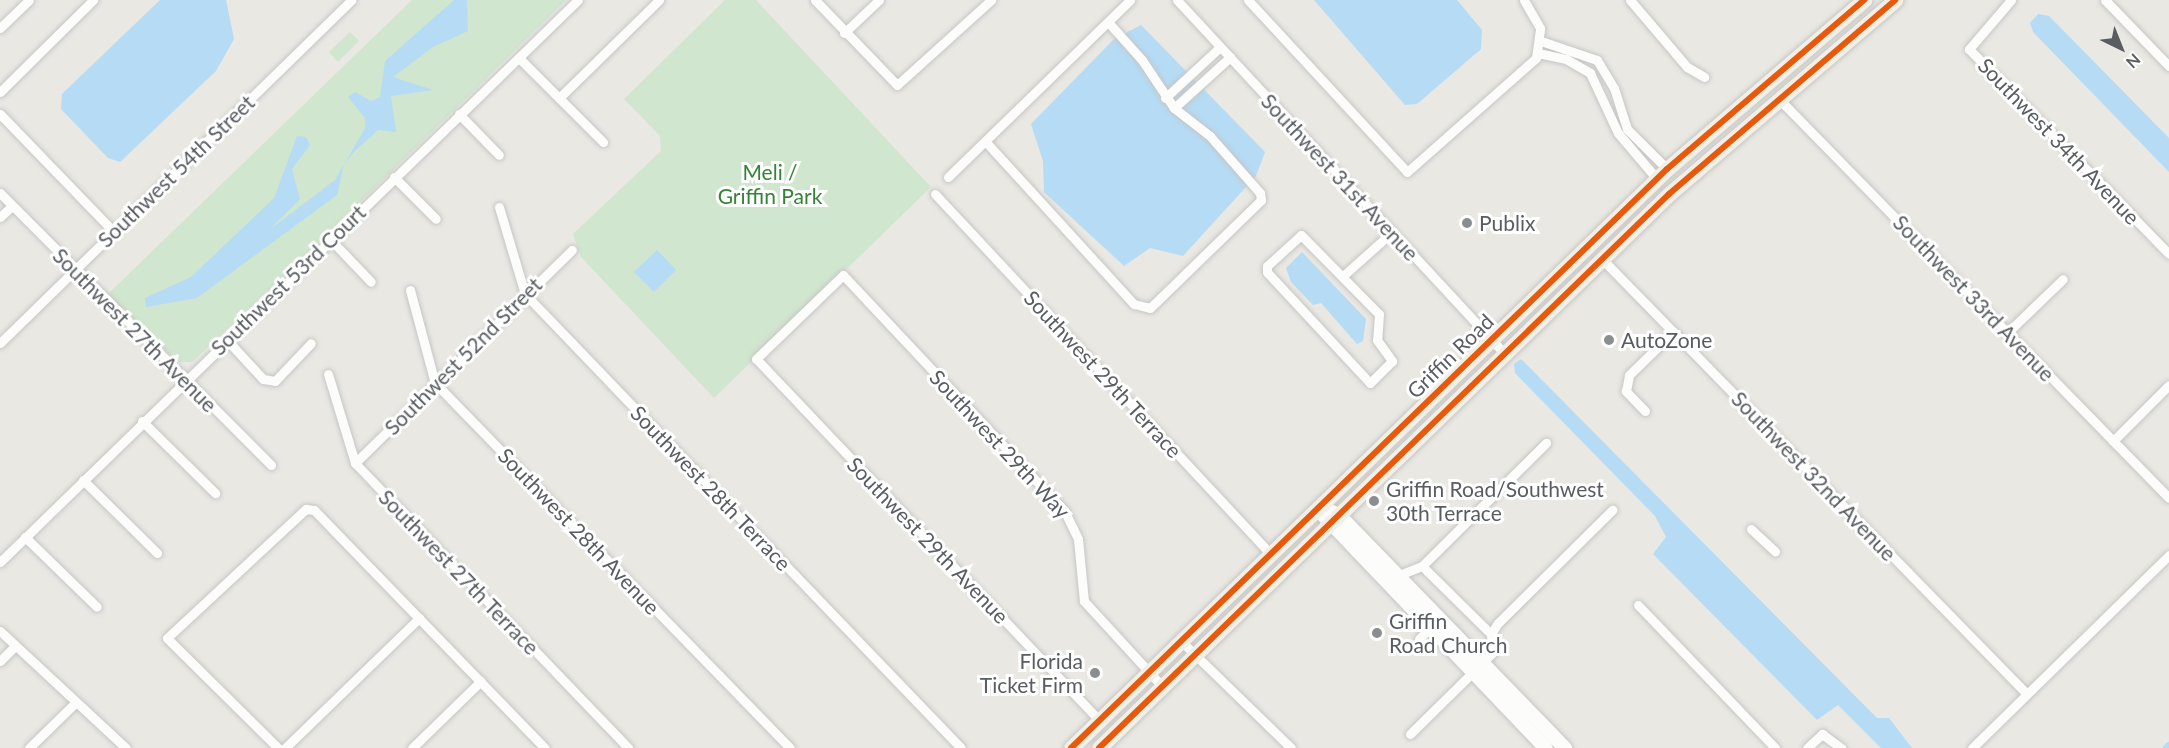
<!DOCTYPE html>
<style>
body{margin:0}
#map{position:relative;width:2169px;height:748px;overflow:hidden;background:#e9e8e3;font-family:Lato,sans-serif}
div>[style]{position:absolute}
.green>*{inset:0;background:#d1e6ce}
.water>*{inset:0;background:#b5dbf5}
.canal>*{height:8px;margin:-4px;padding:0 4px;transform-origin:4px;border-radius:4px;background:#b5dbf5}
.roads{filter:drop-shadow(0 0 2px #c6c6c5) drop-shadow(0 0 2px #c6c6c5)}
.minor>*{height:9px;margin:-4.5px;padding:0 4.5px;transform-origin:4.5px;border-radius:4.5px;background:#fcfcfb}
.secondary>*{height:14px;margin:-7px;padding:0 7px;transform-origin:7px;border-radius:7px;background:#fcfcfb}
.primary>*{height:15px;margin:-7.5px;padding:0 7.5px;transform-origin:7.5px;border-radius:7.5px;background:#f2f0e6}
.cycleway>*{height:6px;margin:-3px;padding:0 3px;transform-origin:3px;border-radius:3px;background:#e8590c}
.dots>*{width:16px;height:16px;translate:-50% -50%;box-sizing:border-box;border:3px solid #fff;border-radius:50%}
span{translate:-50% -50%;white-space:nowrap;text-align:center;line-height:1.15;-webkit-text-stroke:6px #fff;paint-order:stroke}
.street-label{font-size:21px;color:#595d61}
.park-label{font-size:21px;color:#368338}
.poi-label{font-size:21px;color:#595d61}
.left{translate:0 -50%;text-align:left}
.right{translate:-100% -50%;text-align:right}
.north{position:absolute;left:2091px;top:18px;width:60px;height:60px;-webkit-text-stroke:4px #fff;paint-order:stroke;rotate:137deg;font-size:16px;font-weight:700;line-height:24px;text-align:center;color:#595d61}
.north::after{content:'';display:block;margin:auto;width:21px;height:27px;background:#595d61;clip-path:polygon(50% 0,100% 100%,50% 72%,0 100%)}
</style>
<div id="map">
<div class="green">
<i style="clip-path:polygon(412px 0,566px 0,281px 280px,192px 362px,177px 362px,108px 294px)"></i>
<i style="clip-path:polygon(725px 0,756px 0,931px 187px,714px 398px,581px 257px,573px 234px,661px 151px,660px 136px,624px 99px)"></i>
<i style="clip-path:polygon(350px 32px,359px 41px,338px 62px,329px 52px)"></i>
</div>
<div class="water">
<i style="clip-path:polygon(160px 0,226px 0,234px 39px,216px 71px,120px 162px,108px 158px,61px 109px,62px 94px)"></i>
<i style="clip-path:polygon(454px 0,467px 0,468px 31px,433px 47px,393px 77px,433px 90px,391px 96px,396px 132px,378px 130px,354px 152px,344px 164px,337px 195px,197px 298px,146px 307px,145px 298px,191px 277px,274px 198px,297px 136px,306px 137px,310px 145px,292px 169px,300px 199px,269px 230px,335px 180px,365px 128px,365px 118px,348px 97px,355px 92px,371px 101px,380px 97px,385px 61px)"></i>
<i style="clip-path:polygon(1314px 0,1457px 0,1482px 30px,1481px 49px,1417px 104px,1405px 105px)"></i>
<i style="clip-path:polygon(2038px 14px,2049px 16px,2169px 138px,2169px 172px,2033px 32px,2030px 23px)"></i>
<i style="clip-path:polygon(1141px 25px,1265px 152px,1256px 176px,1183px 256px,1150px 248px,1124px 266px,1044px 192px,1043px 161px,1031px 124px,1114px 39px)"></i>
<i style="clip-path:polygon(657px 250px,676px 270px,654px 292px,634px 272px)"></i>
<i style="clip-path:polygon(1302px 252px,1366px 319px,1363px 341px,1357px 344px,1321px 303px,1313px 305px,1291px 282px,1286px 268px)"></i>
<i style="clip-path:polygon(1521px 359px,1877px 718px,1889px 718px,1912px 748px,1881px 748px,1838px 705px,1817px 720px,1653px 554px,1666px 537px,1655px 516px,1515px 373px,1514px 364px)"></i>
</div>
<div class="canal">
<i style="left:2167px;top:748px;width:3px;rotate:-45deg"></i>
</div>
<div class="roads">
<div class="minor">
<i style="left:815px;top:0;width:118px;rotate:46deg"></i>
<i style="left:897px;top:85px;width:127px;rotate:-42.1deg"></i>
<i style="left:1177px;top:0;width:481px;rotate:47.2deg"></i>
<i style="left:1248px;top:0;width:234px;rotate:47.2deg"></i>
<i style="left:1407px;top:172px;width:172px;rotate:-41.5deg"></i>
<i style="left:1536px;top:58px;width:30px;rotate:-82deg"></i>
<i style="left:1540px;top:28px;width:32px;rotate:-120deg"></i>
<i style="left:1630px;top:0;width:88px;rotate:49.6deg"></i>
<i style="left:1687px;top:67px;width:20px;rotate:30deg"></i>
<i style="left:2011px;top:0;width:65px;rotate:130.6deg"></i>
<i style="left:1969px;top:49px;width:286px;rotate:45.7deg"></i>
<i style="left:2105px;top:0;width:92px;rotate:45.9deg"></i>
<i style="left:0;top:28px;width:40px;rotate:-44deg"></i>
<i style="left:844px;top:33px;width:48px;rotate:-43.3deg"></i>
<i style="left:1541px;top:41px;width:59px;rotate:18.7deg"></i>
<i style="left:1597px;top:60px;width:33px;rotate:59deg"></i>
<i style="left:1614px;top:88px;width:43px;rotate:72.4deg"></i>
<i style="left:1627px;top:129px;width:57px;rotate:45deg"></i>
<i style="left:1538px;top:53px;width:29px;rotate:12deg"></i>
<i style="left:1566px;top:59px;width:28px;rotate:30deg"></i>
<i style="left:1590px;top:73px;width:66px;rotate:65deg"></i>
<i style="left:1618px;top:133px;width:60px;rotate:49.7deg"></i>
<i style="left:519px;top:58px;width:119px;rotate:45deg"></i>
<i style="left:0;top:92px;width:131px;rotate:-44.7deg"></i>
<i style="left:559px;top:98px;width:140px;rotate:-44.4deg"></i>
<i style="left:1165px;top:98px;width:75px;rotate:-42.8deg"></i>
<i style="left:1778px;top:98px;width:559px;rotate:45.65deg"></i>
<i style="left:1174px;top:108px;width:76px;rotate:-42.3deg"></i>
<i style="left:0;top:114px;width:164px;rotate:46deg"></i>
<i style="left:459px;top:114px;width:57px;rotate:45.7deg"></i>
<i style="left:985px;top:141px;width:221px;rotate:47.6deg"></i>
<i style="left:1134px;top:304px;width:16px;rotate:14deg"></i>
<i style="left:1150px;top:308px;width:155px;rotate:-44.2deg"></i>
<i style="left:1261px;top:200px;width:7px;rotate:-98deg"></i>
<i style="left:1260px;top:193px;width:76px;rotate:-131.3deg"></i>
<i style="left:1210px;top:136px;width:46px;rotate:-142.1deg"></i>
<i style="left:1174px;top:108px;width:58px;rotate:-123.7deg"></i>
<i style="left:1142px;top:60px;width:51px;rotate:-131.8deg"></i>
<i style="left:394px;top:177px;width:59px;rotate:45deg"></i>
<i style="left:948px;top:177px;width:254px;rotate:-44.2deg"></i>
<i style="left:0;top:193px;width:384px;rotate:45.1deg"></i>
<i style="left:935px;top:194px;width:492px;rotate:47deg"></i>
<i style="left:499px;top:207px;width:91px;rotate:73.4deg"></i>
<i style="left:525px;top:294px;width:629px;rotate:46.16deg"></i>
<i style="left:0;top:217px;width:16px;rotate:-43deg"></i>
<i style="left:1301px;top:235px;width:111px;rotate:45.4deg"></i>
<i style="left:1379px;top:314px;width:26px;rotate:94deg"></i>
<i style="left:1377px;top:340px;width:26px;rotate:54deg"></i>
<i style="left:1392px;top:361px;width:31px;rotate:135deg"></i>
<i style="left:1370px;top:383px;width:151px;rotate:-132.9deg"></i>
<i style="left:1267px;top:272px;width:6px;rotate:-90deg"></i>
<i style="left:1267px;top:266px;width:46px;rotate:-42.4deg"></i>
<i style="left:330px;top:239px;width:59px;rotate:46.4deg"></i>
<i style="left:1601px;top:258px;width:608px;rotate:45.67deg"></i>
<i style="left:1344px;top:275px;width:63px;rotate:-41.8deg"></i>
<i style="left:410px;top:290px;width:96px;rotate:75deg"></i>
<i style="left:435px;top:383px;width:509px;rotate:45.8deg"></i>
<i style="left:2008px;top:332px;width:76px;rotate:-43.9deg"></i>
<i style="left:226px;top:339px;width:54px;rotate:47.2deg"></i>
<i style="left:263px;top:379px;width:12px;rotate:9deg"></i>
<i style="left:275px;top:381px;width:52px;rotate:-46.5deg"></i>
<i style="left:0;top:343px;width:491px;rotate:-44.3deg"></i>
<i style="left:328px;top:374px;width:93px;rotate:73.1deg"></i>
<i style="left:355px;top:463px;width:395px;rotate:46.2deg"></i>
<i style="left:1645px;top:411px;width:28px;rotate:-134deg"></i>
<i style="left:1626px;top:391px;width:16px;rotate:-79deg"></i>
<i style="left:1629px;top:375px;width:62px;rotate:-44.3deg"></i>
<i style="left:142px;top:421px;width:103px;rotate:44.6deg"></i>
<i style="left:2113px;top:441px;width:79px;rotate:-45deg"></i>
<i style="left:355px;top:463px;width:304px;rotate:-44.5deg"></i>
<i style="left:83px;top:480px;width:104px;rotate:44.6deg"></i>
<i style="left:1751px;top:529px;width:33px;rotate:43deg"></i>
<i style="left:25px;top:537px;width:100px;rotate:44.2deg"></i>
<i style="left:0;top:562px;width:806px;rotate:-44.2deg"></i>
<i style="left:1422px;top:566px;width:97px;rotate:44.6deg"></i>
<i style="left:1397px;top:576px;width:27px;rotate:-22deg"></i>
<i style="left:1422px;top:566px;width:175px;rotate:-44.8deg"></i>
<i style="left:1638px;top:605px;width:198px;rotate:46.2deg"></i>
<i style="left:0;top:631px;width:172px;rotate:42.9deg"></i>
<i style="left:1419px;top:639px;width:14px;rotate:-45deg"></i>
<i style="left:1181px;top:641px;width:153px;rotate:44.2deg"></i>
<i style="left:0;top:661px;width:21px;rotate:-45deg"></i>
<i style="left:1099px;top:720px;width:498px;rotate:-133.5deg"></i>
<i style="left:756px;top:359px;width:121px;rotate:-44deg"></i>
<i style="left:843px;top:275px;width:323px;rotate:46.8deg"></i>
<i style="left:1064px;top:510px;width:32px;rotate:64deg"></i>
<i style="left:1078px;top:539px;width:62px;rotate:84.5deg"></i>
<i style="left:1084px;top:601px;width:115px;rotate:47.5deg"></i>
<i style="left:1410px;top:734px;width:115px;rotate:-44.6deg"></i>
<i style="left:1492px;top:653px;width:19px;rotate:-93deg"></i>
<i style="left:1491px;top:634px;width:13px;rotate:-58deg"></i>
<i style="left:1498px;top:623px;width:161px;rotate:-44.7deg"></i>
<i style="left:29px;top:748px;width:64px;rotate:-44.4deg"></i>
<i style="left:278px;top:748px;width:156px;rotate:-135.3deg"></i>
<i style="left:167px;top:638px;width:190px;rotate:-42.9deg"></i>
<i style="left:306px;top:509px;width:8px;rotate:7deg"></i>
<i style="left:314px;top:510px;width:332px;rotate:45.9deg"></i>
<i style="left:285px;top:748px;width:187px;rotate:-44.1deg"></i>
<i style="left:412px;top:748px;width:96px;rotate:-44.2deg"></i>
<i style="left:1807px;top:748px;width:21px;rotate:-43deg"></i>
<i style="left:1822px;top:734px;width:24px;rotate:36deg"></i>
<i style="left:1972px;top:748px;width:276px;rotate:-44.4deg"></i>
</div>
<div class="secondary">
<i style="left:1320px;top:507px;width:21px;rotate:23deg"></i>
<i style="left:1339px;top:515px;width:325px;rotate:45.9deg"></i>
<i style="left:1324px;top:516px;width:321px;rotate:46.3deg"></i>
</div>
<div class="primary">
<i style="left:1071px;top:748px;width:831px;rotate:-44.17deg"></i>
<i style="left:1667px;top:169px;width:260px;rotate:-40.6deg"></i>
<i style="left:1099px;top:748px;width:795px;rotate:-44.18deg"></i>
<i style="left:1669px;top:194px;width:298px;rotate:-40.6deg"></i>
</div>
</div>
<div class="cycleway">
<i style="left:1071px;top:748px;width:831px;rotate:-44.17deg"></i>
<i style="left:1667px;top:169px;width:260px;rotate:-40.6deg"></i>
<i style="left:1099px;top:748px;width:795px;rotate:-44.18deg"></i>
<i style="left:1669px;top:194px;width:298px;rotate:-40.6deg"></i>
</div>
<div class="dots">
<i style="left:1467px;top:223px;background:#8b8e8e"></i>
<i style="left:1609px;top:340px;background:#8b8e8e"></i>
<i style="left:1374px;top:501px;background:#8b8e8e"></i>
<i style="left:1377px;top:633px;background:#8b8e8e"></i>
<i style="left:1095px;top:673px;background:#8b8e8e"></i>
</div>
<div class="street-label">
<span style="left:2059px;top:141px;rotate:46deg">Southwest 34th Avenue</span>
<span style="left:176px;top:171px;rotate:-44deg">Southwest 54th Street</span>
<span style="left:1340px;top:177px;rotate:47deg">Southwest 31st Avenue</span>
<span style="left:288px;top:280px;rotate:-44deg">Southwest 53rd Court</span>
<span style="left:1974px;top:298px;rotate:46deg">Southwest 33rd Avenue</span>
<span style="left:135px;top:330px;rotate:45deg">Southwest 27th Avenue</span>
<span style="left:463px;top:356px;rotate:-45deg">Southwest 52nd Street</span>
<span style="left:1450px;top:356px;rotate:-44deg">Griffin Road</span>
<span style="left:1103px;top:374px;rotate:47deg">Southwest 29th Terrace</span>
<span style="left:1000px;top:444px;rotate:47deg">Southwest 29th Way</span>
<span style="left:1814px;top:476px;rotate:46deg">Southwest 32nd Avenue</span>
<span style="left:711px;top:488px;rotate:46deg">Southwest 28th Terrace</span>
<span style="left:579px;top:531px;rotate:46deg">Southwest 28th Avenue</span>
<span style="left:928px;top:540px;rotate:46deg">Southwest 29th Avenue</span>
<span style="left:459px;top:572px;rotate:46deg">Southwest 27th Terrace</span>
</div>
<div class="park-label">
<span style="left:770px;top:184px">Meli /<br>Griffin Park</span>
</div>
<div class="poi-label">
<span class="left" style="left:1479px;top:223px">Publix</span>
<span class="left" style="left:1621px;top:340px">AutoZone</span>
<span class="left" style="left:1386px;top:501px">Griffin Road/Southwest<br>30th Terrace</span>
<span class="left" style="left:1389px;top:633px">Griffin<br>Road Church</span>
<span class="right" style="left:1083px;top:673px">Florida<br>Ticket Firm</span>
</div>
<div class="north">N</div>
</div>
